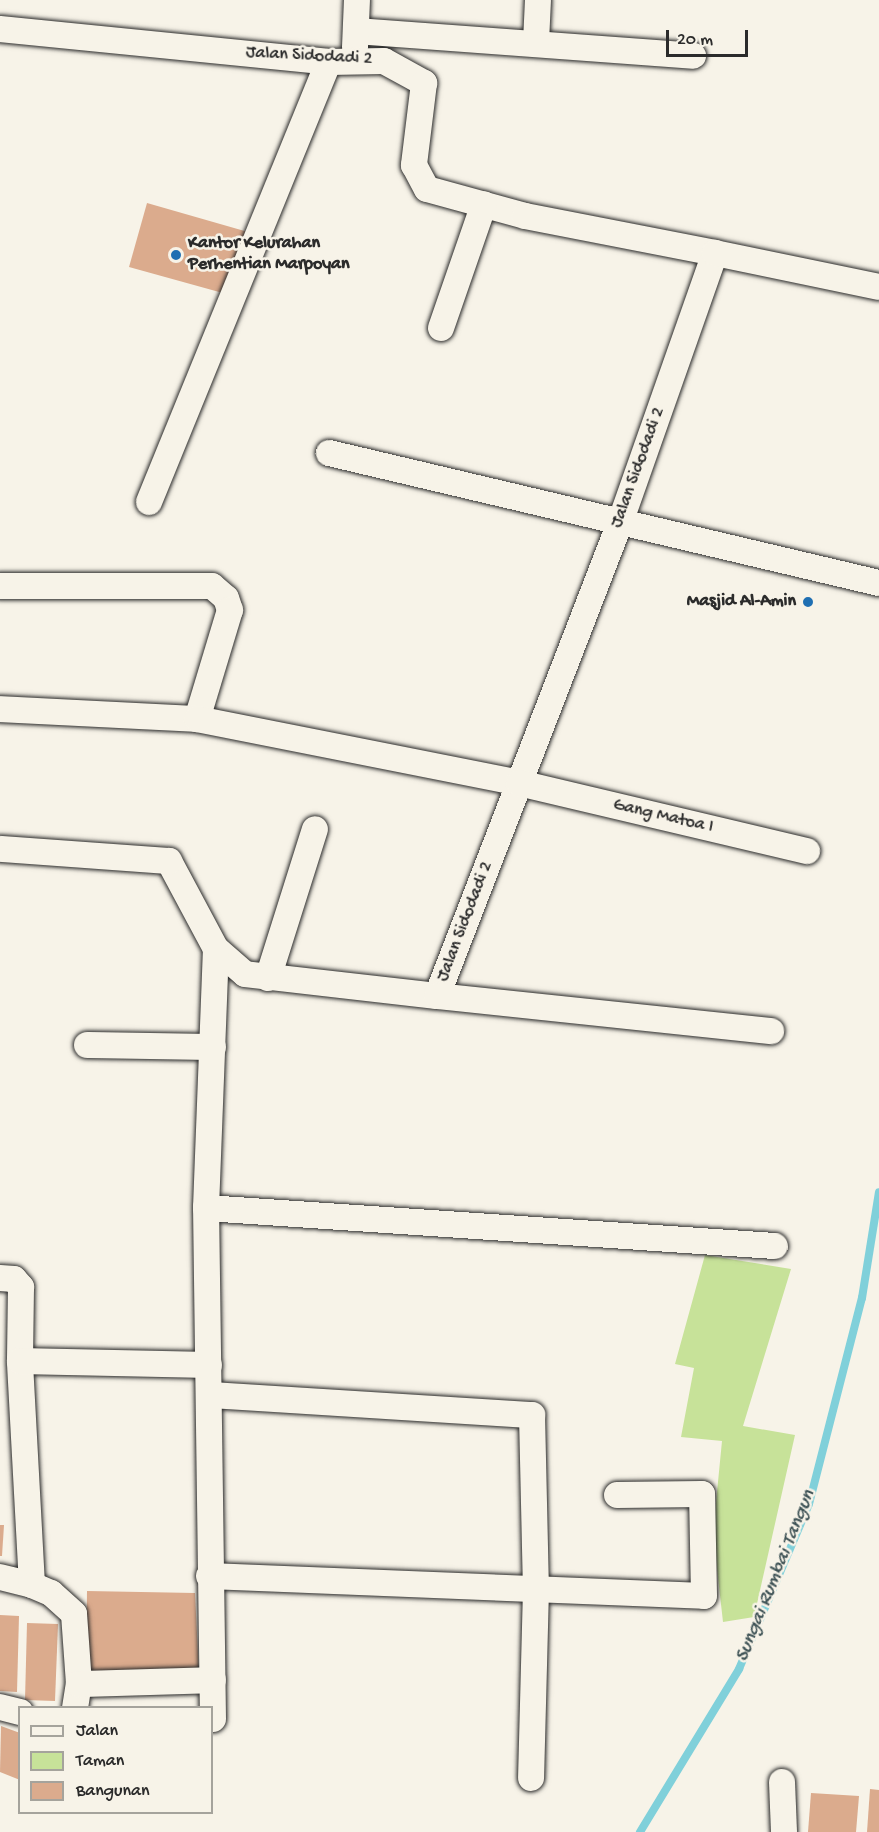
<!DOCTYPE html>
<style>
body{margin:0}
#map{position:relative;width:879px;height:1832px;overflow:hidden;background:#f7f3e8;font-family:"Gochi Hand",sans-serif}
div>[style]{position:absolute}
.green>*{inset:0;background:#c7e299}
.stream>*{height:8px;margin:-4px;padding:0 4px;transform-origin:4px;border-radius:4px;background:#80d0da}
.building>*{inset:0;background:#dbab8d}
.roads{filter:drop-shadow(0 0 2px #2b2b2b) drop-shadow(0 0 2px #2b2b2b)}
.street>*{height:26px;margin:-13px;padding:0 13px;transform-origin:13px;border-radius:13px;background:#f7f3e8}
.dots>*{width:16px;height:16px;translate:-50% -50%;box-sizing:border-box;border:3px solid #f7f3e8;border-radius:50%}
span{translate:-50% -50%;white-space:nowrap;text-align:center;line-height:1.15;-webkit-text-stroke:5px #f7f3e8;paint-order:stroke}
.street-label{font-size:18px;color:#2b2b2b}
.poi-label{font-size:18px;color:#2b2b2b;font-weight:700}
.left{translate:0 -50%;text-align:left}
.right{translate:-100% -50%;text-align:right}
.water-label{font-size:20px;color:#405457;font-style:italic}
.legend{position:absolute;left:18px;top:1706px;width:195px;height:108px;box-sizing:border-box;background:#f7f3e8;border:2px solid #a5a39c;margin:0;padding:8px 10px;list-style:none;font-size:18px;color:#2b2b2b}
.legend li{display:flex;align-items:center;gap:12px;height:30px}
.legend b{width:30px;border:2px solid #a5a39c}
.scale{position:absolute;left:666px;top:30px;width:82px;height:27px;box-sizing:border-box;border:3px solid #2b2b2b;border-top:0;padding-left:8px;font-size:18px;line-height:21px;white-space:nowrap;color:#2b2b2b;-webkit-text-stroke:4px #f7f3e8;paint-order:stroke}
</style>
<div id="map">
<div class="green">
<i style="clip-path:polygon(705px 1255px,791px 1269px,743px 1426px,795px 1435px,754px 1617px,723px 1622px,713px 1533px,722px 1441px,681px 1437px,694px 1368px,675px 1364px)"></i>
</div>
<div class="stream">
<i style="left:640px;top:1832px;width:191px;rotate:-58.7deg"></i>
<i style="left:739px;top:1669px;width:179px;rotate:-67deg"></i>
<i style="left:809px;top:1504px;width:213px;rotate:-75.6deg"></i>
<i style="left:862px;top:1298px;width:107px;rotate:-80.9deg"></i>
</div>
<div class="building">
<i style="clip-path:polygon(147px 203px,248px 232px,230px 295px,129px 267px)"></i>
<i style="clip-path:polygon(0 1525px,4px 1525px,2px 1556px,0 1556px)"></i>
<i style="clip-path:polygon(87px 1591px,195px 1593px,199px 1674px,86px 1672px)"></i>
<i style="clip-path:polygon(0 1615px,19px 1616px,17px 1692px,0 1691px)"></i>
<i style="clip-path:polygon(27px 1623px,58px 1624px,55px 1701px,25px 1700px)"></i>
<i style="clip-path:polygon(1px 1726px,20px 1733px,20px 1780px,0 1772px)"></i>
<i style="clip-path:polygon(870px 1789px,879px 1790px,879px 1832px,867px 1832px)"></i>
<i style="clip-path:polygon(811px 1793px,859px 1796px,856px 1832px,808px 1832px)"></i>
</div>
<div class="roads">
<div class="street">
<i style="left:0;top:29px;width:331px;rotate:5.7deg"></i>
<i style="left:329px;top:62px;width:55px;rotate:-1deg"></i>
<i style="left:384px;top:61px;width:46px;rotate:28.8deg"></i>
<i style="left:424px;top:83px;width:83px;rotate:97deg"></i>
<i style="left:414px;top:165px;width:27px;rotate:62deg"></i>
<i style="left:427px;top:189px;width:102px;rotate:15.4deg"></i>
<i style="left:525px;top:216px;width:194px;rotate:11deg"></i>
<i style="left:715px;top:253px;width:283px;rotate:109.4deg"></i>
<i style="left:621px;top:520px;width:510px;rotate:111.13deg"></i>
<i style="left:437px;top:996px;width:193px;rotate:-173.5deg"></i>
<i style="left:245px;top:974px;width:38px;rotate:-139deg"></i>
<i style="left:216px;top:949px;width:100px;rotate:-118.1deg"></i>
<i style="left:169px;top:861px;width:169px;rotate:-175.9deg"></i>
<i style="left:356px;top:31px;width:338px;rotate:4.2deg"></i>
<i style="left:536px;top:42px;width:42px;rotate:-87.3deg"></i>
<i style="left:355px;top:47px;width:47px;rotate:-87.6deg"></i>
<i style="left:715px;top:253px;width:167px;rotate:11.7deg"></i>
<i style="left:441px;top:328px;width:131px;rotate:-70.9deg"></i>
<i style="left:329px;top:453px;width:565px;rotate:13.3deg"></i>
<i style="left:149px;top:502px;width:475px;rotate:-67.8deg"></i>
<i style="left:0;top:586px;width:212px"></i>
<i style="left:212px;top:586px;width:18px;rotate:41deg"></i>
<i style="left:226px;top:598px;width:13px;rotate:72deg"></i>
<i style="left:230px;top:610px;width:114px;rotate:106.8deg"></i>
<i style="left:0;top:709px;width:197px;rotate:2.9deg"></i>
<i style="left:197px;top:719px;width:328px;rotate:11.2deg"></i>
<i style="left:519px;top:783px;width:296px;rotate:13.3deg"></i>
<i style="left:268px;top:978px;width:156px;rotate:-72.5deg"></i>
<i style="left:437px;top:996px;width:336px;rotate:6deg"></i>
<i style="left:87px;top:1045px;width:126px;rotate:0.9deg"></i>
<i style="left:206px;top:1208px;width:570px;rotate:3.82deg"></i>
<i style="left:0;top:1278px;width:14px;rotate:4deg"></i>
<i style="left:14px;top:1279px;width:11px;rotate:49deg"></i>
<i style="left:21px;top:1287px;width:74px;rotate:90.8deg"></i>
<i style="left:212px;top:1395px;width:321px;rotate:3.6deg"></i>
<i style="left:532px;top:1415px;width:174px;rotate:88.7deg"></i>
<i style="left:536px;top:1589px;width:189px;rotate:91.5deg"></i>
<i style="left:209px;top:1576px;width:495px;rotate:2.3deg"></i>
<i style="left:704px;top:1596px;width:102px;rotate:-91.1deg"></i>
<i style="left:702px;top:1494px;width:85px;rotate:179.3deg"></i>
<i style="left:0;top:1577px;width:33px;rotate:14deg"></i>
<i style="left:32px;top:1585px;width:224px;rotate:-93.1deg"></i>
<i style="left:20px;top:1361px;width:189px;rotate:1.2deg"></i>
<i style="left:32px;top:1585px;width:21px;rotate:23deg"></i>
<i style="left:51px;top:1593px;width:31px;rotate:42deg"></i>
<i style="left:74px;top:1614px;width:70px;rotate:85.9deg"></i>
<i style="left:0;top:1707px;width:21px;rotate:14deg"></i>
<i style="left:75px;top:1708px;width:24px;rotate:-81deg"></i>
<i style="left:79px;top:1684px;width:134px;rotate:-1.7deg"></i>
<i style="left:213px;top:1719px;width:511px;rotate:-90.78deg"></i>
<i style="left:206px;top:1208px;width:259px;rotate:-87.8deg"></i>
<i style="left:782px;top:1782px;width:50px;rotate:87.7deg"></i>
</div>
</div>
<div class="dots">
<i style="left:176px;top:255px;background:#1f6fb2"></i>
<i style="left:808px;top:602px;background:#1f6fb2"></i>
</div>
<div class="street-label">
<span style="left:309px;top:57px;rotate:3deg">Jalan Sidodadi 2</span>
<span style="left:639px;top:468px;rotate:-70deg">Jalan Sidodadi 2</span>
<span style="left:663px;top:817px;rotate:13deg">Gang Matoa I</span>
<span style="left:466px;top:922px;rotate:-69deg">Jalan Sidodadi 2</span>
</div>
<div class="poi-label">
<span class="left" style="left:188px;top:255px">Kantor Kelurahan<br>Perhentian Marpoyan</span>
<span class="right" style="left:796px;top:602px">Masjid Al-Amin</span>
</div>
<div class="water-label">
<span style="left:776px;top:1576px;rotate:-68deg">Sungai Rumbai Tangun</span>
</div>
<ul class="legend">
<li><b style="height:8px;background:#f7f3e8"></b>Jalan</li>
<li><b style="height:16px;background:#c7e299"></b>Taman</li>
<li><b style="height:16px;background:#dbab8d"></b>Bangunan</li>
</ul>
<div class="scale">20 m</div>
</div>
